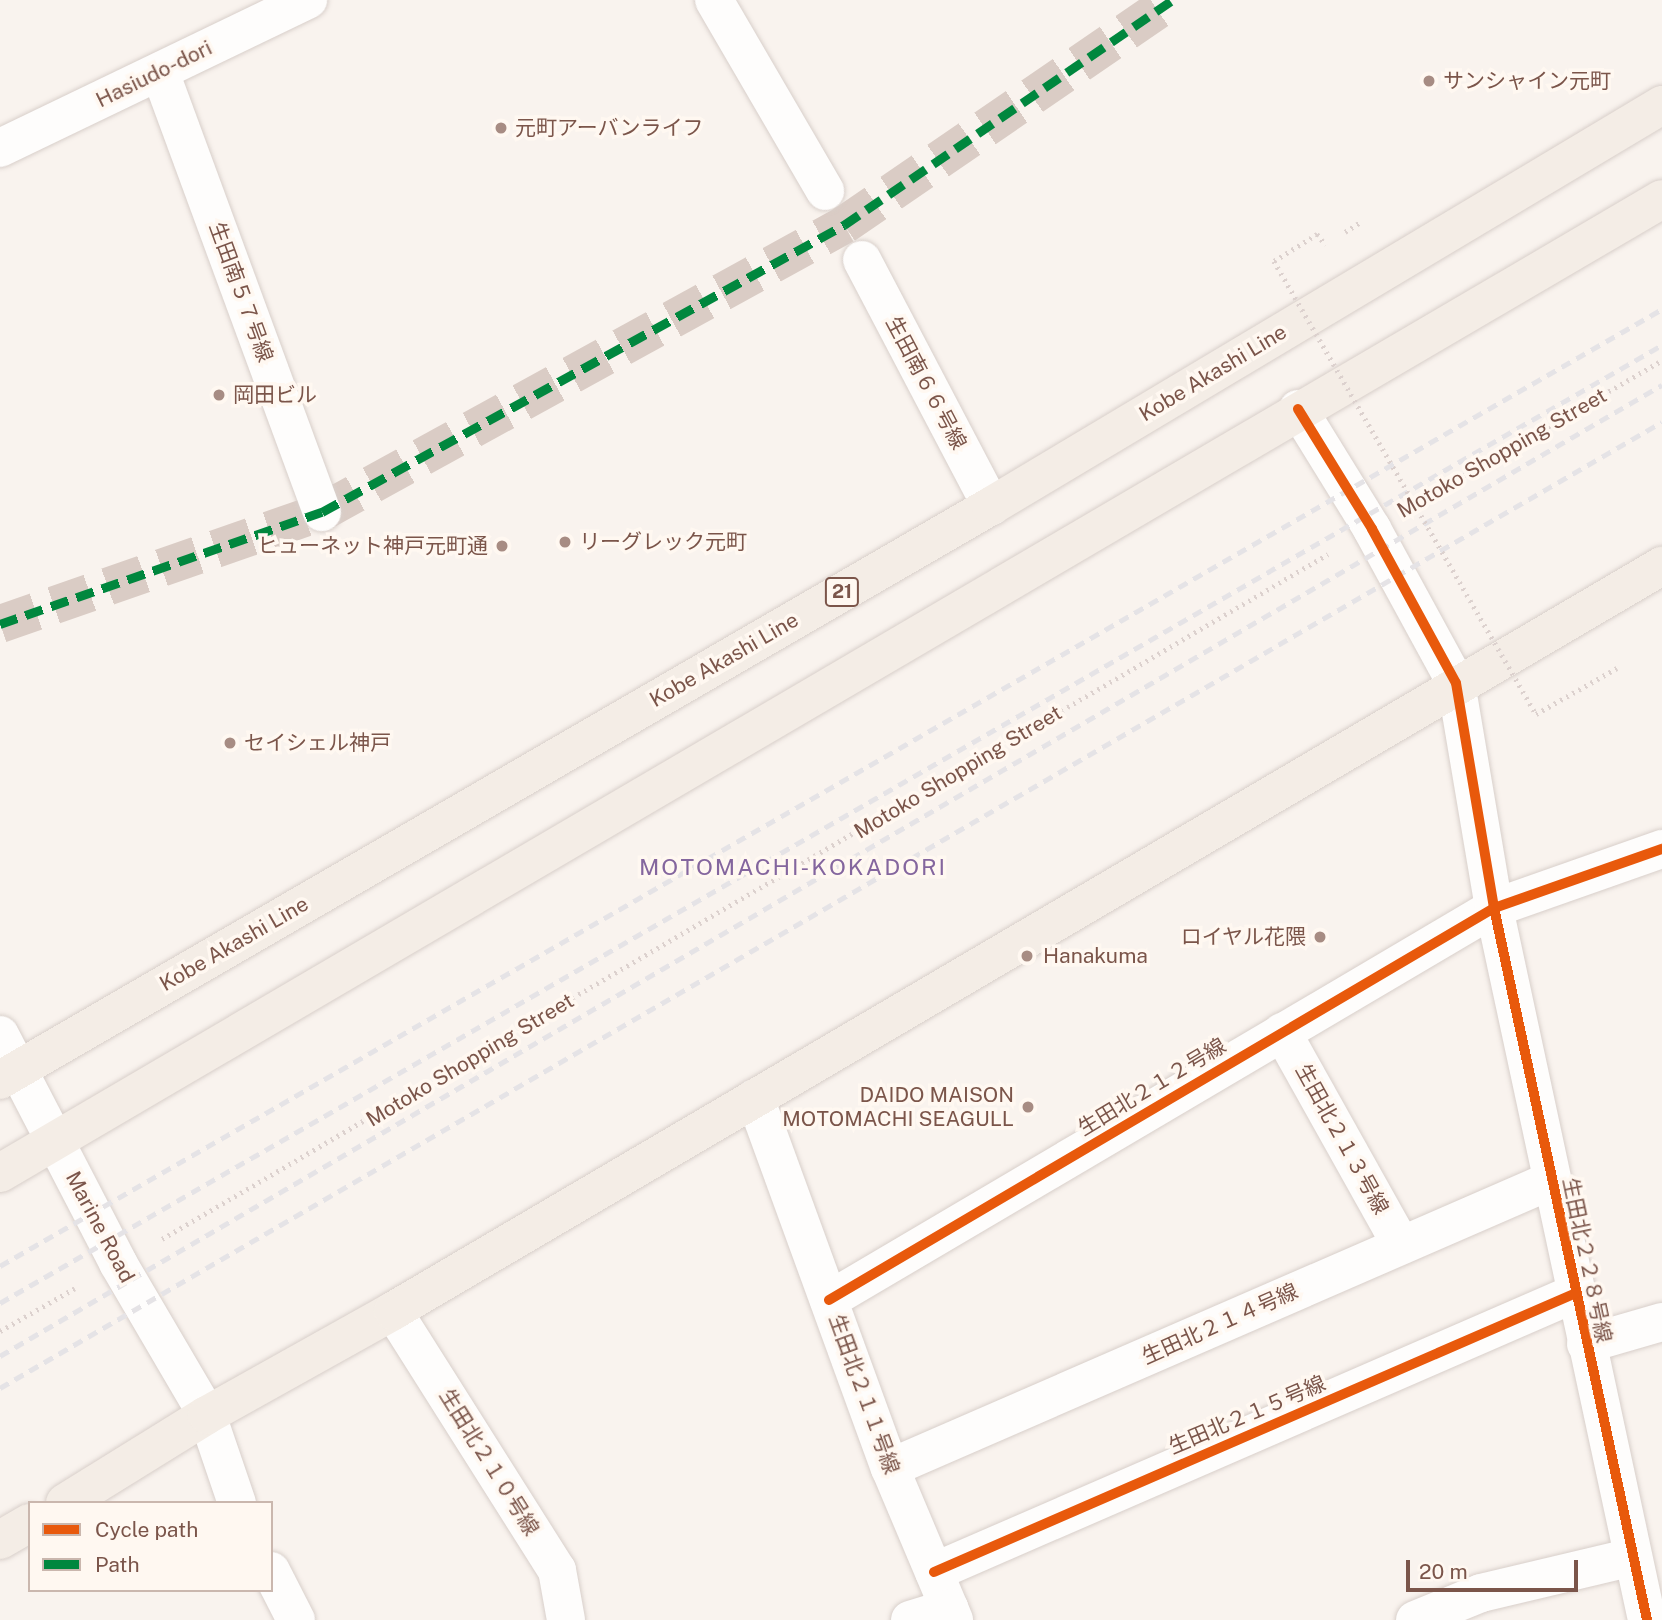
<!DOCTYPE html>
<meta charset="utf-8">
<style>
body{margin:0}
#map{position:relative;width:1662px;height:1620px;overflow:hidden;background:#f9f3ee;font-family:"Public Sans","Noto Sans JP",sans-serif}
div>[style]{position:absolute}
.minor-tunnel>*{height:38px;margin-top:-19px;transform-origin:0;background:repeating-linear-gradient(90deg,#daccc5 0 38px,transparent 0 57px)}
.path>*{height:4.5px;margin-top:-2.25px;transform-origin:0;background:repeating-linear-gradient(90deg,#dcd1ce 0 2px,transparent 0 7px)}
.roads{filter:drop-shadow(0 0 2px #d8cfca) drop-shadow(0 0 2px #d8cfca)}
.minor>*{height:38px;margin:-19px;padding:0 19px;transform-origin:19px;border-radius:19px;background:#fefdfc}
.major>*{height:38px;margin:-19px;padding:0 19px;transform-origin:19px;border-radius:19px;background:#f4ede6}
.rail>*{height:5px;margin-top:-2.5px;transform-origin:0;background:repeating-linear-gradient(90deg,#e5e3e6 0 10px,transparent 0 17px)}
.path-bridge>*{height:4.5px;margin-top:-2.25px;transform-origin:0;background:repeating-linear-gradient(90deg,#dcd1ce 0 2px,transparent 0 7px)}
.quiet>*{height:9px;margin-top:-4.5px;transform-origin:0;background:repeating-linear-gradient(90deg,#00873e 0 18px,transparent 0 27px)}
.cycleway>*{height:10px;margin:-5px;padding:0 5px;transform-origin:5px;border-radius:5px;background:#e8590c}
.dots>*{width:19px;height:19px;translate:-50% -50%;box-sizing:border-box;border:4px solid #fff8f1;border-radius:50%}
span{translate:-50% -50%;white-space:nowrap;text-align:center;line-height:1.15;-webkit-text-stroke:7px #fff8f1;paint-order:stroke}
.shield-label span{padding:2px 5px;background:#fff8f1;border:2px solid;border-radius:5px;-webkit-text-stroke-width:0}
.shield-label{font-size:19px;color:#7b554a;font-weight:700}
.street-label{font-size:21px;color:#7b554a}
.poi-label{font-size:21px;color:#7b554a}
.left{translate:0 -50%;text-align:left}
.right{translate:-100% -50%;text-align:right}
.neighbourhood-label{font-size:23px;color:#84669e;letter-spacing:2px}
.legend{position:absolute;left:28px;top:1501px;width:245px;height:91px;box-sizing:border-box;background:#fff8f1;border:2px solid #cab7ae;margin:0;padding:9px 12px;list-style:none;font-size:21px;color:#7b554a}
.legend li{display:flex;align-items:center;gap:14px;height:35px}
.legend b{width:35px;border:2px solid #cab7ae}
.scale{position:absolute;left:1406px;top:1560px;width:172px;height:32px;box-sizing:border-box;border:4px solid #7b554a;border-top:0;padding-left:9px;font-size:21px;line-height:24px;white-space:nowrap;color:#7b554a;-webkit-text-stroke:5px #fff8f1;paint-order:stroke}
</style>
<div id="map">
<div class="minor-tunnel">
<i style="left:0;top:624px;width:341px;rotate:-19.2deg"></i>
<i style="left:322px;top:512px;width:596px;rotate:-28.8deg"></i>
<i style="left:844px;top:225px;width:398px;rotate:-34.4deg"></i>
</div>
<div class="path">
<i style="left:1345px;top:232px;width:20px;rotate:-33deg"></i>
<i style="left:1274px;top:261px;width:51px;rotate:-32.1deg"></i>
<i style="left:1317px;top:234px;width:14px;rotate:51deg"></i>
<i style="left:1415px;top:504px;width:286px;rotate:-30.2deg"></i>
<i style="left:1536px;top:714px;width:93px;rotate:-29.6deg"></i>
<i style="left:162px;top:1239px;width:1352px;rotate:-30.43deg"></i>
<i style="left:0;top:1331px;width:86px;rotate:-29.8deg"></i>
</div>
<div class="roads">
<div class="minor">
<i style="left:714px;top:0;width:221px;rotate:59.8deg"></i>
<i style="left:160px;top:72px;width:469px;rotate:69.8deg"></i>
<i style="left:0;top:148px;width:342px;rotate:-25.7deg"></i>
<i style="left:862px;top:260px;width:278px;rotate:62.3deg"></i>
<i style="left:1298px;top:409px;width:141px;rotate:58.3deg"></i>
<i style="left:1372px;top:529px;width:175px;rotate:61.4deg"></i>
<i style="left:1456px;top:683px;width:228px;rotate:80.4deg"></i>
<i style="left:1494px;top:908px;width:728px;rotate:77.87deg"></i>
<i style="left:1282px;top:1032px;width:244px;rotate:60.8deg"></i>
<i style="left:0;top:1035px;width:257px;rotate:62.6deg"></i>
<i style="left:118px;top:1263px;width:176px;rotate:59.6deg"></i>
<i style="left:207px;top:1415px;width:93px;rotate:71.2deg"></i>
<i style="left:755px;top:1098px;width:394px;rotate:70deg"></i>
<i style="left:890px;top:1468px;width:152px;rotate:67.1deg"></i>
<i style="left:829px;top:1300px;width:772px;rotate:-30.52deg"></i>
<i style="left:1494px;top:908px;width:178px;rotate:-19.4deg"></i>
<i style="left:393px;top:1311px;width:307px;rotate:57.7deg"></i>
<i style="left:557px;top:1570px;width:51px;rotate:79.8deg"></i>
<i style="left:1586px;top:1344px;width:79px;rotate:-16.1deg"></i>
<i style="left:890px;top:1468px;width:720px;rotate:-23.5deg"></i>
<i style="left:271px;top:1571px;width:55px;rotate:63deg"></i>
<i style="left:934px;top:1572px;width:700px;rotate:-23.49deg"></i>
<i style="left:910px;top:1620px;width:41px;rotate:-17.1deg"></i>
<i style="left:949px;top:1608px;width:13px;rotate:67deg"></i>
<i style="left:1415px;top:1620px;width:71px;rotate:-22.2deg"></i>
<i style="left:1481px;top:1593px;width:156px;rotate:-13.3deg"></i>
</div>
<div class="major">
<i style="left:0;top:1080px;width:1145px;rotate:-30.08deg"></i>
<i style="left:991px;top:506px;width:782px;rotate:-30.86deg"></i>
<i style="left:0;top:1173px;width:1926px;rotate:-30.37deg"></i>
<i style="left:65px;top:1503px;width:167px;rotate:-31.8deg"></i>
<i style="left:207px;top:1415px;width:213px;rotate:-29.2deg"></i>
<i style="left:393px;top:1311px;width:1472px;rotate:-30.42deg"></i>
<i style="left:0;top:1540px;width:34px;rotate:-30deg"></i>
</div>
</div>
<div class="rail">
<i style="left:0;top:1266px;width:1918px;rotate:-29.93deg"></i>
<i style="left:0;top:1303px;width:1918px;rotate:-29.96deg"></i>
<i style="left:0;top:1356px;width:1925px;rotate:-30.3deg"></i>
<i style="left:0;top:1388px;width:1922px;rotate:-30.17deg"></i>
</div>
<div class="path-bridge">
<i style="left:1274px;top:261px;width:523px;rotate:59.96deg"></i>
</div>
<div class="quiet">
<i style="left:0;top:624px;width:341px;rotate:-19.2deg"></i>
<i style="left:322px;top:512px;width:596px;rotate:-28.8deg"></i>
<i style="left:844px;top:225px;width:398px;rotate:-34.4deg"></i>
</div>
<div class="cycleway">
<i style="left:1298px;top:409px;width:141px;rotate:58.3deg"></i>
<i style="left:1372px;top:529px;width:175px;rotate:61.4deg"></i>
<i style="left:1456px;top:683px;width:228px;rotate:80.4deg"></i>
<i style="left:1494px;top:908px;width:728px;rotate:77.87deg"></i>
<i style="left:829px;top:1300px;width:772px;rotate:-30.52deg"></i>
<i style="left:1494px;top:908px;width:178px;rotate:-19.4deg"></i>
<i style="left:934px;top:1572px;width:700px;rotate:-23.49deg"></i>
</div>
<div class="dots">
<i style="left:1429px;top:81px;background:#a78c83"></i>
<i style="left:501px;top:128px;background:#a78c83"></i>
<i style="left:219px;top:395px;background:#a78c83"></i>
<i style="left:565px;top:542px;background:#a78c83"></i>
<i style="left:502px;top:546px;background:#a78c83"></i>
<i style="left:230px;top:743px;background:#a78c83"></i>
<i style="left:1320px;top:937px;background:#a78c83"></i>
<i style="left:1027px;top:956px;background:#a78c83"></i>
<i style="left:1028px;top:1107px;background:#a78c83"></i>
</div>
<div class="shield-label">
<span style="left:842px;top:592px">21</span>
</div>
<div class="street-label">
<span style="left:154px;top:74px;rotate:-26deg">Hasiudo-dori</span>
<span style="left:241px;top:292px;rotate:70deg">生田南５７号線</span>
<span style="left:1213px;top:373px;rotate:-31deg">Kobe Akashi Line</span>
<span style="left:926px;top:383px;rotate:62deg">生田南６６号線</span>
<span style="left:1502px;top:453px;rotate:-30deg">Motoko Shopping Street</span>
<span style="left:724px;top:660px;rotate:-30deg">Kobe Akashi Line</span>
<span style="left:958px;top:772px;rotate:-31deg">Motoko Shopping Street</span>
<span style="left:234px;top:944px;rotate:-30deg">Kobe Akashi Line</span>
<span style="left:470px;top:1060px;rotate:-31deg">Motoko Shopping Street</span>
<span style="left:1152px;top:1087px;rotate:-31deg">生田北２１２号線</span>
<span style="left:1342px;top:1139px;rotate:61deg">生田北２１３号線</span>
<span style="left:100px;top:1227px;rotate:62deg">Marine Road</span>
<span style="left:1587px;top:1260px;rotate:78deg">生田北２２８号線</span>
<span style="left:1220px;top:1324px;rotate:-24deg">生田北２１４号線</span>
<span style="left:864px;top:1394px;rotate:70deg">生田北２１１号線</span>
<span style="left:1247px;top:1415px;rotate:-23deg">生田北２１５号線</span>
<span style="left:489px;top:1462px;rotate:58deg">生田北２１０号線</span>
</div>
<div class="poi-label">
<span class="left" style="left:1443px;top:81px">サンシャイン元町</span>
<span class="left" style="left:515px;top:128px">元町アーバンライフ</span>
<span class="left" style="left:233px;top:395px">岡田ビル</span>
<span class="left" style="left:579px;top:542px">リーグレック元町</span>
<span class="right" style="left:488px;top:546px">ヒューネット神戸元町通</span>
<span class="left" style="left:244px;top:743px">セイシェル神戸</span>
<span class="right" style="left:1306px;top:937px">ロイヤル花隈</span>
<span class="left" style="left:1043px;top:956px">Hanakuma</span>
<span class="right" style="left:1014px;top:1107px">DAIDO MAISON<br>MOTOMACHI SEAGULL</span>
</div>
<div class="neighbourhood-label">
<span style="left:793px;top:867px">MOTOMACHI-KOKADORI</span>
</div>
<ul class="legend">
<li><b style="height:9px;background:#e8590c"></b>Cycle path</li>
<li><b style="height:9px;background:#00873e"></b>Path</li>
</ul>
<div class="scale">20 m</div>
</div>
